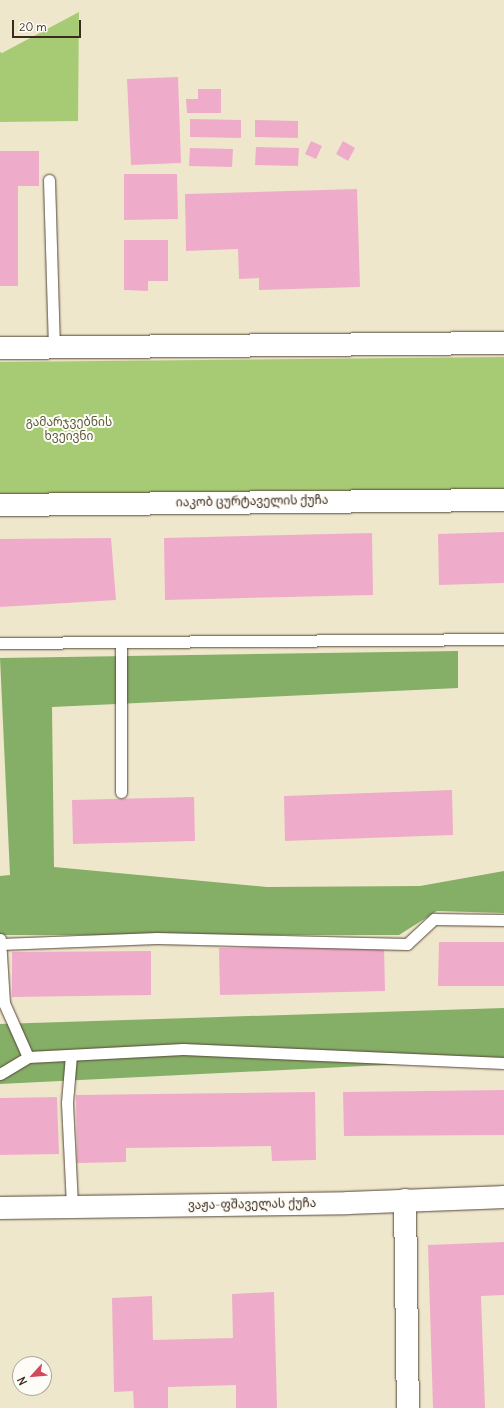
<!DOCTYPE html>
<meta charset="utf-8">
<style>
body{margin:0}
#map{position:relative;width:504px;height:1408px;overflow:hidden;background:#efe7cc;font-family:Delius,"Noto Sans Georgian",sans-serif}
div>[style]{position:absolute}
.green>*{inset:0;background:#a7cb74}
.forest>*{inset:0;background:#85af66}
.building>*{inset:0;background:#efacca}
.roads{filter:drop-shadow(0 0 1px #564638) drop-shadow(0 0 1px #564638)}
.service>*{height:11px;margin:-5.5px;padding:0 5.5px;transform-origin:5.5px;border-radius:5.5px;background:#fff}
.minor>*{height:22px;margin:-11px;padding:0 11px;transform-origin:11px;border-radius:11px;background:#fff}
.secondary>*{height:22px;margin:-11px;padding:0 11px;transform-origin:11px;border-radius:11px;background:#fff}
span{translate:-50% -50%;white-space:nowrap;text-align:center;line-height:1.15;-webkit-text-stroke:4px #fdfcf7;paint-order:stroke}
.park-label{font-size:12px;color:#5b5a38}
.street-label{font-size:12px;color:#3b2a1e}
.north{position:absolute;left:12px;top:1356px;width:40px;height:40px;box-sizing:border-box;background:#fdfcf7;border:1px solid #afa8a0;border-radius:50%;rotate:243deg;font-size:11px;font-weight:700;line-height:16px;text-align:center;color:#3b2a1e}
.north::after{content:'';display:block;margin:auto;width:14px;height:18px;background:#d1495b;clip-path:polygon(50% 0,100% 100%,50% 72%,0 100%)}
.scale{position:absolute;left:12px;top:20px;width:69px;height:18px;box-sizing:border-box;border:2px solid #3b2a1e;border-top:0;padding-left:5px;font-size:12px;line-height:14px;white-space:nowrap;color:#3b2a1e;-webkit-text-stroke:3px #fdfcf7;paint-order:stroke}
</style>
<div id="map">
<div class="green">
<i style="clip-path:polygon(79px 12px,78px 121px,0 122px,0 52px,2px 53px)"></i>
<i style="clip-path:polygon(504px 357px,504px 490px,0 498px,0 362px)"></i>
</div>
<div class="forest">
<i style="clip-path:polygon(458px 651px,458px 688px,52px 707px,54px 867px,267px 887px,420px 886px,504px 871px,504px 913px,437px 911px,399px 935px,0 935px,0 876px,10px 875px,0 658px)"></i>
<i style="clip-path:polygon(504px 1008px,504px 1059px,0 1084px,0 1024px)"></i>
</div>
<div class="building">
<i style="clip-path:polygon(178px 77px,181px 163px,131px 165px,127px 79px)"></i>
<i style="clip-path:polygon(198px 89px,221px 89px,221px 113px,187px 113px,186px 99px,198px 99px)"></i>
<i style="clip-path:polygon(190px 119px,241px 120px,241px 138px,190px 137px)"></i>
<i style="clip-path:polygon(255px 120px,298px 121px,298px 138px,255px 137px)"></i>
<i style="clip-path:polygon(311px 141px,322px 146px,316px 159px,305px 154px)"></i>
<i style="clip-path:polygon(343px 141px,355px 148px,348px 161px,336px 154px)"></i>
<i style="clip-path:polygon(256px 147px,299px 148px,298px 166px,255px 165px)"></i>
<i style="clip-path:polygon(190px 148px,233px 149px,232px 167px,189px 166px)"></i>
<i style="clip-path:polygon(0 151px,39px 151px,39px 186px,18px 186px,18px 286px,0 286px)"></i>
<i style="clip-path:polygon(124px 174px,177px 174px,178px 219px,124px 220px)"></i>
<i style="clip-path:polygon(357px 189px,360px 287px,259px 290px,259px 278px,239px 279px,238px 249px,186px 251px,185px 194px)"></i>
<i style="clip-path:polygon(124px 240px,168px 240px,168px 281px,148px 281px,148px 291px,124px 290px)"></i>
<i style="clip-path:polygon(504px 532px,504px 583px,439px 585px,438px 534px)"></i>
<i style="clip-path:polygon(372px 533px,373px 595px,165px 600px,164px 538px)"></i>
<i style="clip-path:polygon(111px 538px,116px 600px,0 607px,0 539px)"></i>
<i style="clip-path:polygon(452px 790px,453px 835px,285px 841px,284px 796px)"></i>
<i style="clip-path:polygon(194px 797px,195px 841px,73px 844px,72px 800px)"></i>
<i style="clip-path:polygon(439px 942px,504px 942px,504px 986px,438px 986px)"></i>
<i style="clip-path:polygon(384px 945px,385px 991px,220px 995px,219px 948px)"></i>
<i style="clip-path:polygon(151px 951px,151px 995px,12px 997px,12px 952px)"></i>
<i style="clip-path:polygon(504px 1090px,504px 1135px,344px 1136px,343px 1092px)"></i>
<i style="clip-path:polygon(315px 1092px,316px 1160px,272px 1161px,271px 1146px,126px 1148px,126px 1162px,77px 1163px,76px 1095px)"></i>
<i style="clip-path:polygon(57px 1097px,59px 1154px,0 1155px,0 1098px)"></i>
<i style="clip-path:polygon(504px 1242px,504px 1295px,481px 1296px,485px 1408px,433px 1408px,428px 1245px)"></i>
<i style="clip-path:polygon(274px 1292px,277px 1408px,236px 1408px,236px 1385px,168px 1387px,168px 1408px,134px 1408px,133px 1391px,114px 1392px,112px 1298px,152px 1296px,153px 1340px,233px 1338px,232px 1294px)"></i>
</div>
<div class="roads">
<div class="service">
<i style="left:49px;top:180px;width:167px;rotate:88.3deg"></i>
<i style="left:0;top:643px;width:504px;rotate:-0.45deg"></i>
<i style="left:121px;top:792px;width:150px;rotate:-90deg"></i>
<i style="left:0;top:939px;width:64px;rotate:86.4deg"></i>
<i style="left:4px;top:1003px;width:59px;rotate:66deg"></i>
<i style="left:0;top:944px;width:157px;rotate:-2.2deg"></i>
<i style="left:157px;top:938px;width:250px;rotate:1.4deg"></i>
<i style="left:407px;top:944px;width:37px;rotate:-43deg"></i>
<i style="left:434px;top:919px;width:70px;rotate:0.8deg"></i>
<i style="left:71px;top:1055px;width:48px;rotate:94.8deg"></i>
<i style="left:67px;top:1103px;width:103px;rotate:87.2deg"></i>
<i style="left:0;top:1074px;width:33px;rotate:-31deg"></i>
<i style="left:28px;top:1057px;width:155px;rotate:-3deg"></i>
<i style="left:183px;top:1049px;width:321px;rotate:2.5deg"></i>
</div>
<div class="minor">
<i style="left:405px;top:1200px;width:208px;rotate:89.2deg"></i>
<i style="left:0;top:1208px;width:348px;rotate:-0.8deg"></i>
<i style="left:348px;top:1203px;width:156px;rotate:-2.2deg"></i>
</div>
<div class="secondary">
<i style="left:0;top:348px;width:504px;rotate:-0.57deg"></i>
<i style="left:0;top:505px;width:504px;rotate:-0.57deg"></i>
</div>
</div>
<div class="park-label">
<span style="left:69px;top:429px">გამარჯვებნის<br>ხვეივნი</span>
</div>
<div class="street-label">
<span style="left:252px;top:501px;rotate:-1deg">იაკობ ცურტაველის ქუჩა</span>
<span style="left:252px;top:1204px;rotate:-1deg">ვაჟა-ფშაველას ქუჩა</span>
</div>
<div class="north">N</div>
<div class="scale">20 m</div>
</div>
